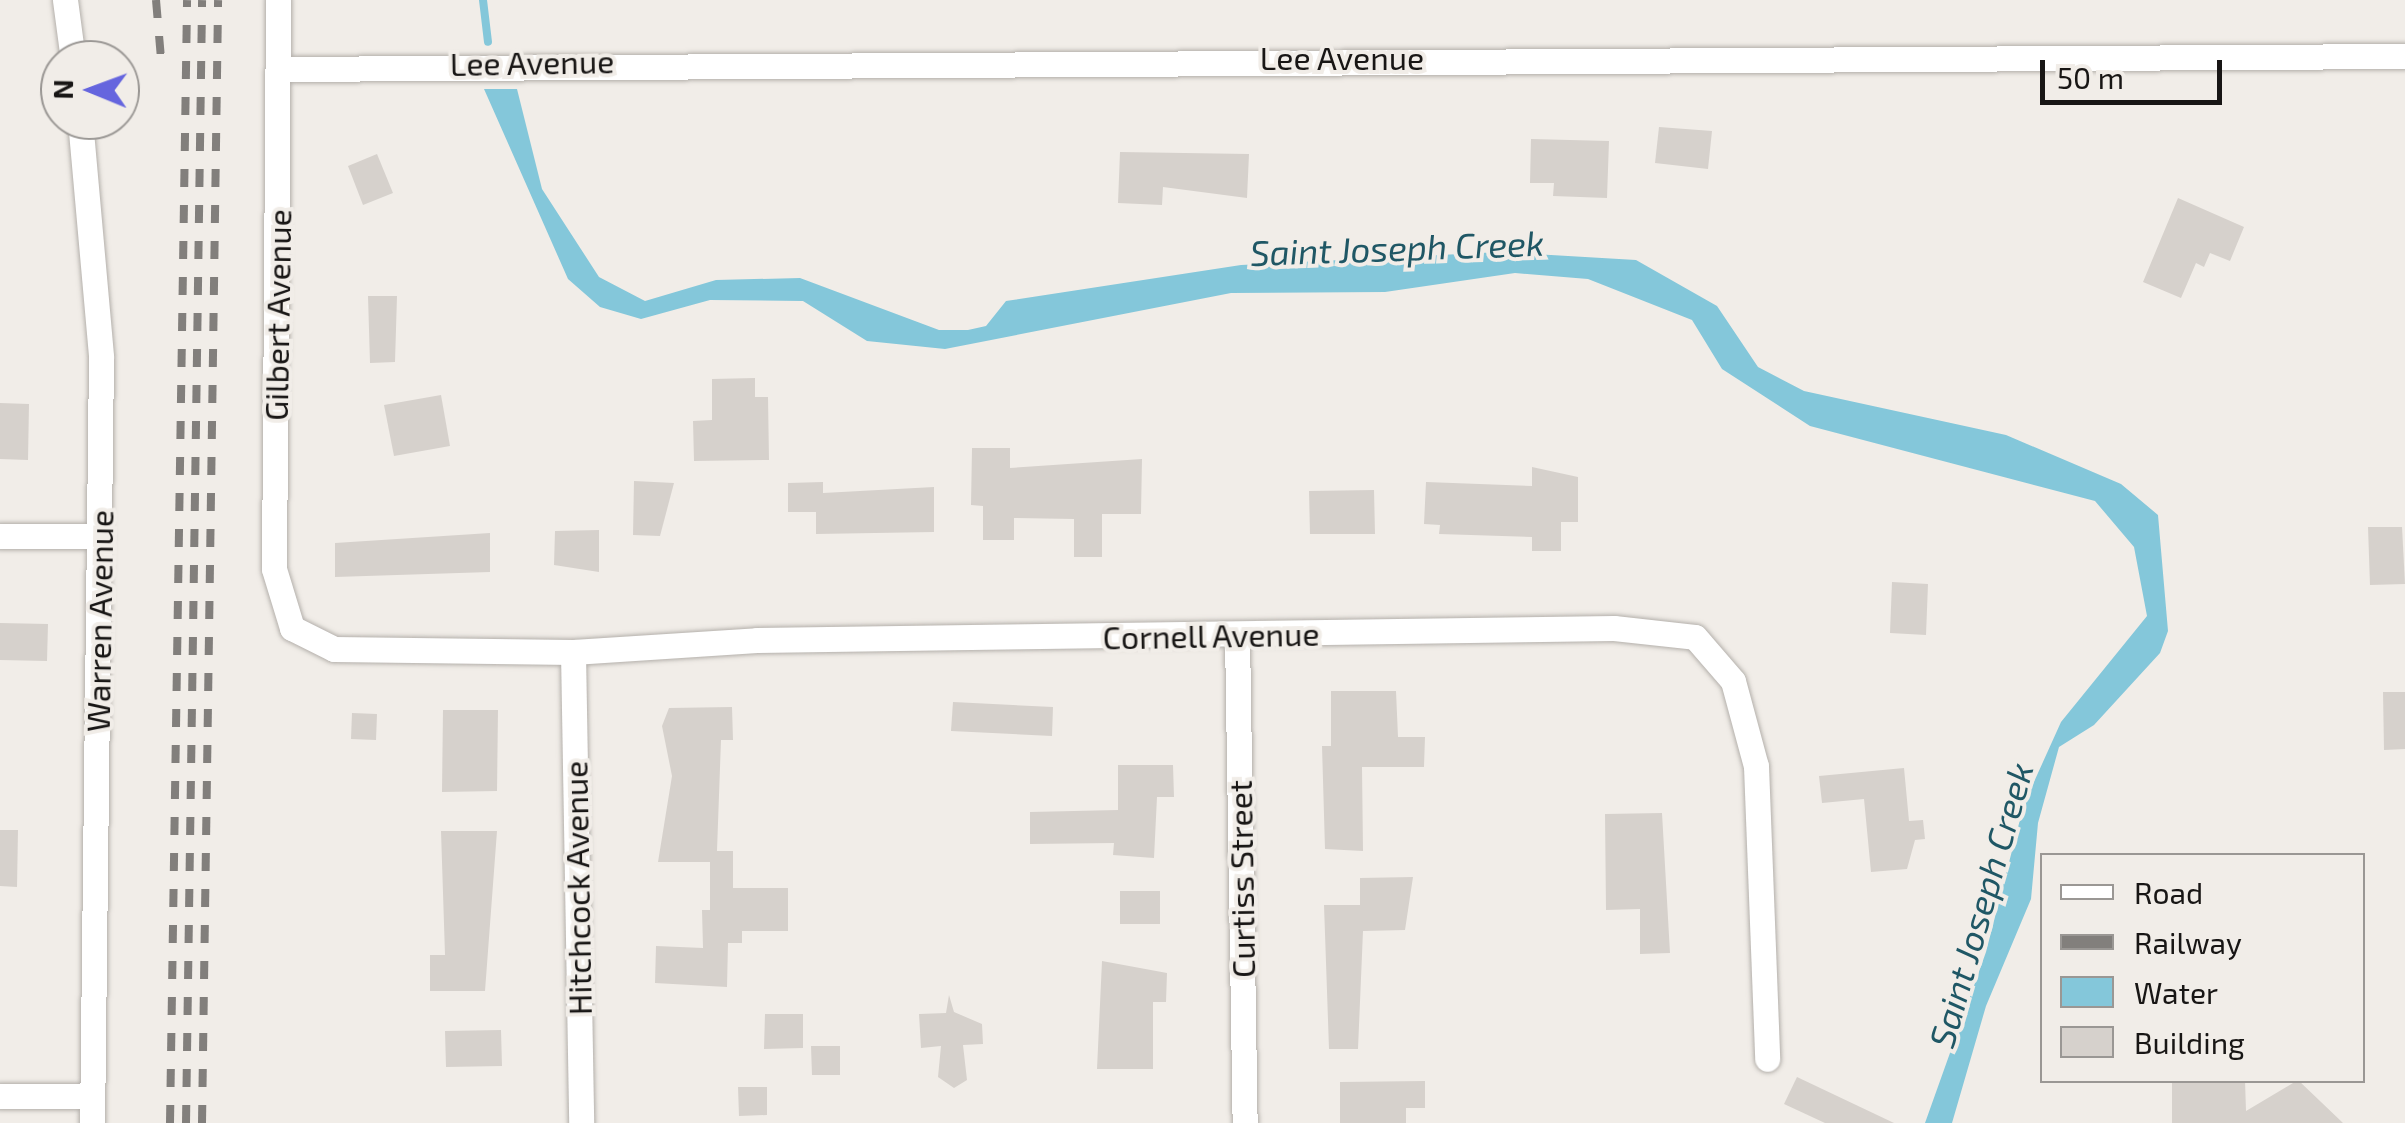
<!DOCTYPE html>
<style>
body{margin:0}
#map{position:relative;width:2405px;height:1123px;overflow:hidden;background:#f1ede8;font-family:"Exo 2",sans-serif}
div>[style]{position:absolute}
.water>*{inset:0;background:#84c7da}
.stream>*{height:8px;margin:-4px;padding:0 4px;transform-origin:4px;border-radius:4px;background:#84c7da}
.building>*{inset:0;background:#d6d1cc}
.roads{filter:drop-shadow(0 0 2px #b4b0ab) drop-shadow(0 0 2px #b4b0ab)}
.minor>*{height:25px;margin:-12.5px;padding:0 12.5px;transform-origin:12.5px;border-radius:12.5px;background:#fff}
.rail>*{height:8px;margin-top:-4px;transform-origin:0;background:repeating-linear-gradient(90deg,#827f7c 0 18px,transparent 0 36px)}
span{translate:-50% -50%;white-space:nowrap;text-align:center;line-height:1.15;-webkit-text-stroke:8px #f1ede8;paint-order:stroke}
.street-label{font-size:32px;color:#181615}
.water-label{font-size:35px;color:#1f5765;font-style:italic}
.legend{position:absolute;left:2040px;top:853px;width:325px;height:230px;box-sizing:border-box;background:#f1ede8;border:2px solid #9a9794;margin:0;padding:12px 18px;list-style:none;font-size:30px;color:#181615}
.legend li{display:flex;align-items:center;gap:20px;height:50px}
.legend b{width:50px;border:2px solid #9a9794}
.north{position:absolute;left:40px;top:40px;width:100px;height:100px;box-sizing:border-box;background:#f1ede8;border:2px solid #9a9794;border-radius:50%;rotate:271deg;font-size:28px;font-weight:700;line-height:40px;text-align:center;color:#181615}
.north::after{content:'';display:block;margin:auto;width:35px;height:45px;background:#6565de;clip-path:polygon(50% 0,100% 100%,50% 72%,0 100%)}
.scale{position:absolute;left:2040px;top:60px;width:182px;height:45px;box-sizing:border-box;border:5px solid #181615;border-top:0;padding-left:12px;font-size:30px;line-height:35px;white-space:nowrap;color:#181615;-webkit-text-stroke:8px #f1ede8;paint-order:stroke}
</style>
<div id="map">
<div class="water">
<i style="clip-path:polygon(484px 89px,517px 89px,542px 189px,599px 277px,645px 301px,716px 280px,800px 278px,939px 330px,968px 330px,986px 326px,1006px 301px,1241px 265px,1500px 252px,1636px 260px,1717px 306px,1758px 367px,1804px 391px,2006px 435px,2121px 484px,2158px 515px,2168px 631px,2160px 653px,2094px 725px,2059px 747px,2038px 823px,2031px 899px,1986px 1006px,1952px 1123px,1925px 1123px,1986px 952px,2024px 804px,2061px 722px,2147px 616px,2134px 547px,2095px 501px,1810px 426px,1722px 369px,1692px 320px,1588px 279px,1515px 273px,1385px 292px,1231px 293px,945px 349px,867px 341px,803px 301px,710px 300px,641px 319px,600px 307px,568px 279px)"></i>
</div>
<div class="stream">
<i style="left:483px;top:0;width:42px;rotate:83.2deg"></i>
</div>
<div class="building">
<i style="clip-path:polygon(1659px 127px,1712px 131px,1708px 169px,1655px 163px)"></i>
<i style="clip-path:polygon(1531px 139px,1609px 141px,1607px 198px,1553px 196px,1554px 183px,1530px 183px)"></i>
<i style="clip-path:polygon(1120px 152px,1249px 154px,1247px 198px,1163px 187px,1162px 205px,1118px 203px)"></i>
<i style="clip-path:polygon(377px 154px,393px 193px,363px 205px,348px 166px)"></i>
<i style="clip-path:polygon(2178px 198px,2244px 227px,2230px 261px,2210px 253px,2204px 267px,2196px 263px,2181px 298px,2143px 282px)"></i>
<i style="clip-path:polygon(368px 296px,397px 296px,395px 362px,370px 363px)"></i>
<i style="clip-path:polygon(755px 378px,755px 397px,768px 397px,769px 460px,694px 461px,693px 421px,712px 420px,712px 379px)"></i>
<i style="clip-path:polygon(441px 395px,450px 446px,394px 456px,384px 405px)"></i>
<i style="clip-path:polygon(0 403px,29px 404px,28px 460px,0 459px)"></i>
<i style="clip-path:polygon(972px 448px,1010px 448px,1010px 468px,1142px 459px,1141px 514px,1102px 514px,1102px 557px,1074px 557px,1074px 519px,1014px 518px,1014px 540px,983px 540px,983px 506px,971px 505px)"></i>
<i style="clip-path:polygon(1532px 467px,1578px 477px,1578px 522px,1561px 522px,1561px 551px,1532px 551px,1532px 537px,1439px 534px,1440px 525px,1424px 524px,1426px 482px,1532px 486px)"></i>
<i style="clip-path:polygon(634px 481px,674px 483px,660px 536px,633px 535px)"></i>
<i style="clip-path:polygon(823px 482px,823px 493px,934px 487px,934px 532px,816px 534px,816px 512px,788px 512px,788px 483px)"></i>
<i style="clip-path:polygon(1374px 490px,1375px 534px,1310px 534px,1309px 491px)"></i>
<i style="clip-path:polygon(2368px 527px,2402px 527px,2405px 584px,2370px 585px)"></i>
<i style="clip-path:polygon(599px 530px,599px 572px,554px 565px,555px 531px)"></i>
<i style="clip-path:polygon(490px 533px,490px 572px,335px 577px,335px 543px)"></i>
<i style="clip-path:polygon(1892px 582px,1928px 584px,1926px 635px,1890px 633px)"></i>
<i style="clip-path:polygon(0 623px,48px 624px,47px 661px,0 660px)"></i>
<i style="clip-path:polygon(1331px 691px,1396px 691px,1398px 737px,1425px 737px,1424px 767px,1362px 767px,1363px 851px,1325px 849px,1322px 746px,1331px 746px)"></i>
<i style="clip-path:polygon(2383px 692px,2405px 692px,2405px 749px,2384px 750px)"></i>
<i style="clip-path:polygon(953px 702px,1053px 707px,1052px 736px,951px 731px)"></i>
<i style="clip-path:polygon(732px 707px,733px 740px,721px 740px,717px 851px,733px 851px,733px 888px,788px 888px,788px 931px,742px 931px,742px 943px,728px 943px,727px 987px,655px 983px,656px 946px,703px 948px,702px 910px,710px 910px,710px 862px,658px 862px,672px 776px,662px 726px,669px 708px)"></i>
<i style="clip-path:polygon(443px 710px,498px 710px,497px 791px,442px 792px)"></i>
<i style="clip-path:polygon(352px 713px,377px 714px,376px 740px,351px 739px)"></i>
<i style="clip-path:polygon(1118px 765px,1173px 765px,1174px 797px,1157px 797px,1154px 858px,1113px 855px,1114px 843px,1030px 844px,1030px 812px,1118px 810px)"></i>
<i style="clip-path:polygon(1904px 768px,1909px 821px,1923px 820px,1925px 839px,1915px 840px,1907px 869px,1871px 872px,1864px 799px,1822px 803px,1819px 776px)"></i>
<i style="clip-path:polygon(1662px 813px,1670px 953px,1640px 954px,1640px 909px,1606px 910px,1605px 814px)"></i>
<i style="clip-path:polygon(0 830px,18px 830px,17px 887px,0 886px)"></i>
<i style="clip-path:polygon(441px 831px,497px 831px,485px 991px,430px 991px,430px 955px,445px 955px)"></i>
<i style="clip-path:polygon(1413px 877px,1405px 930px,1363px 931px,1358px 1049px,1329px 1049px,1324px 905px,1360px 905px,1360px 878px)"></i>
<i style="clip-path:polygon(1120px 891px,1160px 891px,1160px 924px,1120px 924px)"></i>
<i style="clip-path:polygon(1102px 961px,1167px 973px,1166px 1002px,1153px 1002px,1153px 1069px,1097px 1069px)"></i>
<i style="clip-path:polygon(949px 995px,954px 1012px,982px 1024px,983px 1044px,963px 1045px,967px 1080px,954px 1088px,938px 1077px,941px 1046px,921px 1048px,919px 1014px,946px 1013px)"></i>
<i style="clip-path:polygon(765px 1014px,803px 1014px,803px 1048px,764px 1049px)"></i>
<i style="clip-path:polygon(501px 1030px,502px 1066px,446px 1067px,445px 1031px)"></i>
<i style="clip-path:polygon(811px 1046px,840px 1046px,840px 1075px,812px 1075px)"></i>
<i style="clip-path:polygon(1797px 1077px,1894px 1123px,1825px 1123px,1784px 1104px)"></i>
<i style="clip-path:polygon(2172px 1080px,2245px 1080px,2246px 1111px,2298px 1080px,2343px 1123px,2172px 1123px)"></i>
<i style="clip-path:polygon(1425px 1081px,1425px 1108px,1406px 1108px,1406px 1123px,1340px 1123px,1340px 1082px)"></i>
<i style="clip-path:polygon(738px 1087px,767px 1087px,767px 1115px,739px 1116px)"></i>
</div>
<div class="roads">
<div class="minor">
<i style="left:65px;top:0;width:61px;rotate:82.4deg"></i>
<i style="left:278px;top:0;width:569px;rotate:90.4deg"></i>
<i style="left:274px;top:569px;width:62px;rotate:73deg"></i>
<i style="left:292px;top:628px;width:47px;rotate:26.6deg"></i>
<i style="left:334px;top:649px;width:239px;rotate:0.7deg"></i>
<i style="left:573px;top:652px;width:184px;rotate:-3.7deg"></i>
<i style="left:757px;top:640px;width:857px;rotate:-0.8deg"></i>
<i style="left:1614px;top:628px;width:81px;rotate:6.3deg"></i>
<i style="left:1695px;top:637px;width:58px;rotate:49.2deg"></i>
<i style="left:1733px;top:681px;width:88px;rotate:74.9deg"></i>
<i style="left:1756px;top:766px;width:293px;rotate:87.8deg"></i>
<i style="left:279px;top:69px;width:2126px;rotate:-0.35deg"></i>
<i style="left:80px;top:120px;width:238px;rotate:84.9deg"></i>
<i style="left:101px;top:357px;width:766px;rotate:90.67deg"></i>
<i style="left:0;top:536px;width:100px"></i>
<i style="left:1237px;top:635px;width:488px;rotate:89.1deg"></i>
<i style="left:573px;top:652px;width:471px;rotate:89deg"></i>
<i style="left:0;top:1096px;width:92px"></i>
</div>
</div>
<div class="rail">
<i style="left:156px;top:0;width:70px;rotate:85.1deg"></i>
<i style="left:170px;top:1123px;width:1123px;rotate:-89.13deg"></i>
<i style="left:186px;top:1123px;width:1123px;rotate:-89.18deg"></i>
<i style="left:202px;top:1123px;width:1123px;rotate:-89.18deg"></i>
</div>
<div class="street-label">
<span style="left:1342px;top:57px">Lee Avenue</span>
<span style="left:532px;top:62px;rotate:-1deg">Lee Avenue</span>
<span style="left:277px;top:315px;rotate:-89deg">Gilbert Avenue</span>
<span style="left:99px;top:621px;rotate:-89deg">Warren Avenue</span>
<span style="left:1211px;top:635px;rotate:-1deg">Cornell Avenue</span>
<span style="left:1241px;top:879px;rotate:-91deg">Curtiss Street</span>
<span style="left:577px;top:888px;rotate:-91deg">Hitchcock Avenue</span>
</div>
<div class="water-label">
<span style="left:1397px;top:247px;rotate:-2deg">Saint Joseph Creek</span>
<span style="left:1980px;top:905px;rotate:-74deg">Saint Joseph Creek</span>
</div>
<ul class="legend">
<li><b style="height:12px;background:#fff"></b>Road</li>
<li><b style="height:12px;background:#827f7c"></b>Railway</li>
<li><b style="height:28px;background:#84c7da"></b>Water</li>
<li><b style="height:28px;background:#d6d1cc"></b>Building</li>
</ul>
<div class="north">N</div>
<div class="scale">50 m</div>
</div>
